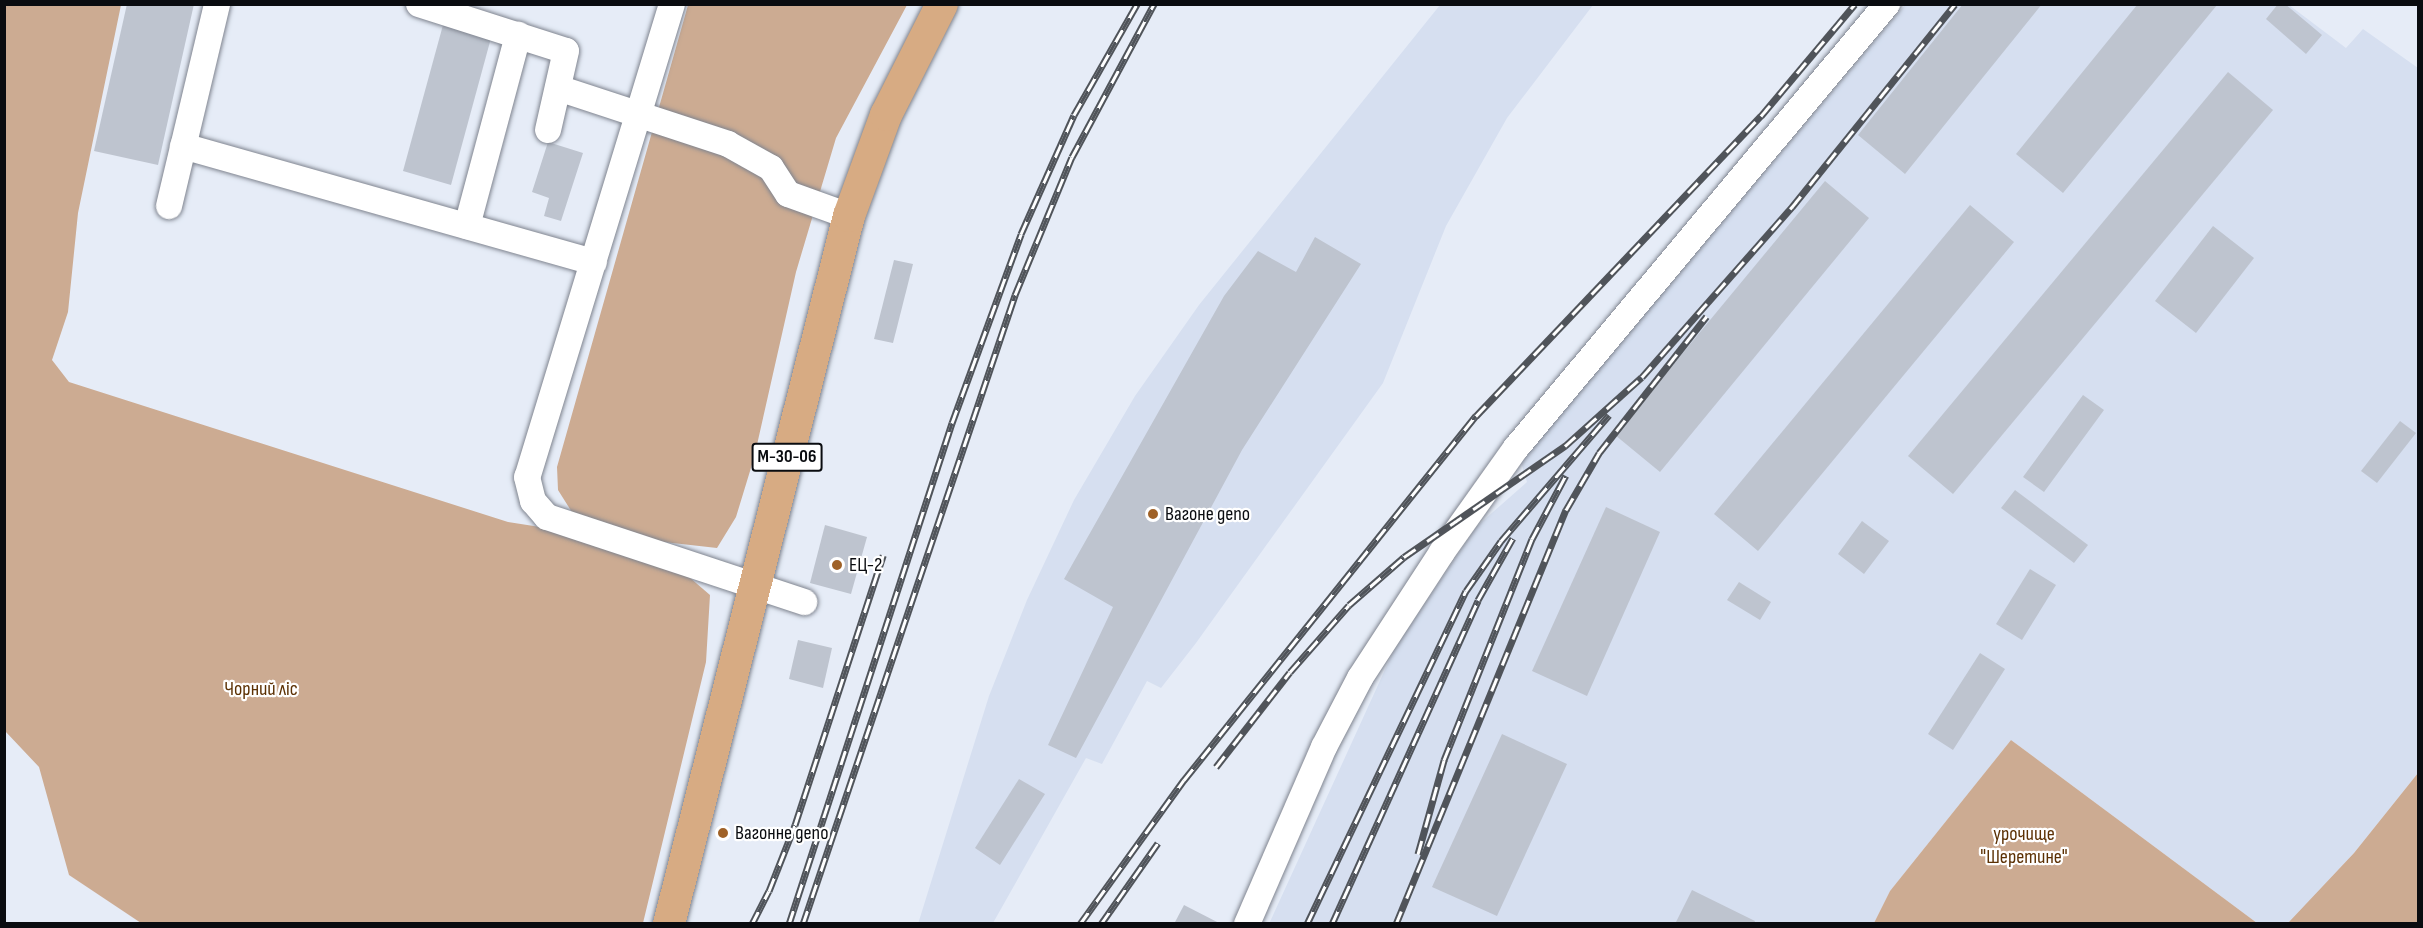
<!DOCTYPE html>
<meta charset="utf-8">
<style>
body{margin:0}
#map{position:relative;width:2423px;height:928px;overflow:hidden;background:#e6ecf7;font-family:"Sofia Sans Condensed",sans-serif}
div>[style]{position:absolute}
.built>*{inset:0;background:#d6dff0}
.forest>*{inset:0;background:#ccab92}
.building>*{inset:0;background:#bec4cf}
.roads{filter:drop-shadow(0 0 2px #7f848f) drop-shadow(0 0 2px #7f848f)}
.minor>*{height:26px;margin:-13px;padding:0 13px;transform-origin:13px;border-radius:13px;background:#fff}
.major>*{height:32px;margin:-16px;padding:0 16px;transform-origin:16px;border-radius:16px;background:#d7ab83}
.rail>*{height:7px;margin-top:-3.5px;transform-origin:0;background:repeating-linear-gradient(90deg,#fff 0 14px,#50545a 0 28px);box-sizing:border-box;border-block:2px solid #50545a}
.dots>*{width:16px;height:16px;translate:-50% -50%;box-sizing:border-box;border:3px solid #fff;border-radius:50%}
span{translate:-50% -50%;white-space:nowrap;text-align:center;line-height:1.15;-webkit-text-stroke:4.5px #fff;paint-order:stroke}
.shield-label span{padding:2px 4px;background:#fff;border:2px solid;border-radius:4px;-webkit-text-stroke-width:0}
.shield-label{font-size:18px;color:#0a0c10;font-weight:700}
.poi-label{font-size:20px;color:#0a0c10}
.left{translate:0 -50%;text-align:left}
.park-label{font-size:20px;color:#5c3104}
.frame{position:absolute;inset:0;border:6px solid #0a0c10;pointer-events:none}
</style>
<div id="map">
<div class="built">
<i style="clip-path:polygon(1440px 5px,1593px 5px,1507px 118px,1446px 226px,1383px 383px,1196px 643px,1161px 688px,1147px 681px,1102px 764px,1086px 758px,993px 923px,918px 924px,989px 696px,1027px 600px,1074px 500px,1135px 396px,1199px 305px)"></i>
<i style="clip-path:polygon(1905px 5px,2289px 5px,2346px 48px,2363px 29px,2418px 68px,2418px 773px,2354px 853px,2288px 923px,2257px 923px,2011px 740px,1890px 891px,1874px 923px,1269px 924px,1394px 650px,1476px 527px,1527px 482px,1521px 462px)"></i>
</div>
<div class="forest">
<i style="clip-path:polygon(5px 5px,121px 5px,78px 213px,68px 312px,52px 360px,69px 382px,508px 522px,572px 532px,575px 517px,558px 490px,557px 467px,688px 5px,907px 5px,836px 138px,796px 272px,754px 458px,736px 517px,717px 548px,646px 540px,710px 595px,706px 662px,643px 923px,141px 923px,69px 875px,39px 767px,5px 731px)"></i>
<i style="clip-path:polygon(2011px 740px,2257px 923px,1874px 923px,1890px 891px)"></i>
<i style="clip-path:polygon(2418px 773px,2418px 923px,2288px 923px,2354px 853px)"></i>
</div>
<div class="building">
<i style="clip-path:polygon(127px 4px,194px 4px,158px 165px,94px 151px)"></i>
<i style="clip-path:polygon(1963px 4px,2042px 4px,1905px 174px,1858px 135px)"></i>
<i style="clip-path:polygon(2278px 4px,2285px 4px,2322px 35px,2306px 54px,2266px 19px)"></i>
<i style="clip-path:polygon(2137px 5px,2217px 5px,2063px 193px,2016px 154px)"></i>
<i style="clip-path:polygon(443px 25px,491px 38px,451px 185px,403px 171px)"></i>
<i style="clip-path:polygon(2228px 72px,2273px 110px,1953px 494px,1908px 456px)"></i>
<i style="clip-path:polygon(548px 142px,583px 153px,561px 221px,544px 216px,549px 198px,532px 192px)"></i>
<i style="clip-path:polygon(1825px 181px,1869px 218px,1660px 472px,1615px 435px)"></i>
<i style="clip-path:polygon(1970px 205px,2014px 242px,1758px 551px,1714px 514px)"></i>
<i style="clip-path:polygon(2213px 226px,2254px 258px,2196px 333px,2155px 301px)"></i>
<i style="clip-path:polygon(1315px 237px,1361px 264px,1242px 450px,1076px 758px,1048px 745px,1113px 607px,1064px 579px,1224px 296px,1258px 251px,1296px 272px)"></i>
<i style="clip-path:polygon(894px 260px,913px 264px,893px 343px,874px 339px)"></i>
<i style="clip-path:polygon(2083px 395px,2104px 410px,2044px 492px,2023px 477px)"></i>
<i style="clip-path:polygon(2400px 421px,2416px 433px,2377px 483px,2361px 471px)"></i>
<i style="clip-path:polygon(2015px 490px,2088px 545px,2074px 563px,2001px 508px)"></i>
<i style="clip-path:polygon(1606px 507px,1660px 532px,1587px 696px,1532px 671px)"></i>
<i style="clip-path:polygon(1862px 521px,1889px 541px,1864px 574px,1838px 554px)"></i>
<i style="clip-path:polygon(825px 525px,867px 537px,851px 594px,810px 583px)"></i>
<i style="clip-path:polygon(2030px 569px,2056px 585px,2022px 640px,1996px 624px)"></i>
<i style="clip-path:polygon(1739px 582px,1771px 602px,1760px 620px,1727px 600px)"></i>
<i style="clip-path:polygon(798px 640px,832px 648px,823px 688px,789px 679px)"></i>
<i style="clip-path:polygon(1980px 653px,2005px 669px,1953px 750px,1928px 734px)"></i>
<i style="clip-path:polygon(1502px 734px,1567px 764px,1497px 916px,1432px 887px)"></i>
<i style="clip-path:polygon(1019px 779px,1045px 794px,1000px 865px,975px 848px)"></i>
<i style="clip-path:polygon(1692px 890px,1755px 921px,1754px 924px,1675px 924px)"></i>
<i style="clip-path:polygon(1184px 905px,1221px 924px,1174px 924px)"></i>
</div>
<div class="roads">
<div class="minor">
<i style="left:419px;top:4px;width:154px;rotate:17.7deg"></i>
<i style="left:566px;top:51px;width:81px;rotate:102.8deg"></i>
<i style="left:672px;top:4px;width:495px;rotate:107deg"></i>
<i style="left:527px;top:477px;width:25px;rotate:76deg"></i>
<i style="left:533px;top:501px;width:21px;rotate:49deg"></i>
<i style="left:547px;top:517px;width:271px;rotate:18.3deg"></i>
<i style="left:558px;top:88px;width:179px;rotate:18.2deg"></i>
<i style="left:728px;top:144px;width:49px;rotate:29.2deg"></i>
<i style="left:771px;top:168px;width:31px;rotate:57deg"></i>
<i style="left:788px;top:194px;width:65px;rotate:19.8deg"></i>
<i style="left:183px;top:146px;width:427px;rotate:15.8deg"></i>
<i style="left:169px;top:206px;width:208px;rotate:-76.6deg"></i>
<i style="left:467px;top:226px;width:198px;rotate:-75deg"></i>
<i style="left:1247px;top:924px;width:193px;rotate:-66.5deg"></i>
<i style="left:1324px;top:747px;width:78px;rotate:-62.4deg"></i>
<i style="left:1360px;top:678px;width:150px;rotate:-56.9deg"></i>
<i style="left:1442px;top:552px;width:128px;rotate:-54.6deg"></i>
<i style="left:1516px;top:448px;width:579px;rotate:-50.12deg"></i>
</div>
<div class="major">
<i style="left:669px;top:924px;width:731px;rotate:-75.74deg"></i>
<i style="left:849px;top:216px;width:108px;rotate:-69.9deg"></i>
<i style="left:886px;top:115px;width:124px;rotate:-63.2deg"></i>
</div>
</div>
<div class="rail">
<i style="left:1216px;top:767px;width:120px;rotate:-52.1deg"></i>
<i style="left:1290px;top:672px;width:89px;rotate:-48.6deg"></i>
<i style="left:1349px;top:605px;width:73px;rotate:-41.1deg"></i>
<i style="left:1404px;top:557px;width:196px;rotate:-34.6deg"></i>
<i style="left:1565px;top:446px;width:103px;rotate:-41.9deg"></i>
<i style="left:1642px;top:377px;width:227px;rotate:-48.6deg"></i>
<i style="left:1792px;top:207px;width:260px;rotate:-51.2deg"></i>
<i style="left:1418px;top:854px;width:98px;rotate:-74.5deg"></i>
<i style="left:1444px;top:760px;width:238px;rotate:-68.3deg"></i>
<i style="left:1532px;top:539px;width:72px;rotate:-62deg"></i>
<i style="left:752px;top:924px;width:37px;rotate:-63deg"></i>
<i style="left:769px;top:891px;width:71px;rotate:-68.5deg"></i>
<i style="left:795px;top:825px;width:284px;rotate:-71.9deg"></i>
<i style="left:789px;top:924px;width:527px;rotate:-71.98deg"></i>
<i style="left:952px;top:423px;width:201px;rotate:-69.9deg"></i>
<i style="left:1021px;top:234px;width:130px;rotate:-66deg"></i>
<i style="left:1074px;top:115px;width:128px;rotate:-60.4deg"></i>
<i style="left:803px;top:924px;width:664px;rotate:-71.37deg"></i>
<i style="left:1015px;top:295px;width:149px;rotate:-67.6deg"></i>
<i style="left:1072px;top:157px;width:174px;rotate:-61.8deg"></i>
<i style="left:1080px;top:924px;width:178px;rotate:-54.2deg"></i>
<i style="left:1184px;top:780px;width:467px;rotate:-51.3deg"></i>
<i style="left:1476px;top:416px;width:414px;rotate:-46.5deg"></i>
<i style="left:1761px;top:116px;width:146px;rotate:-50deg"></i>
<i style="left:1101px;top:924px;width:99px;rotate:-54.9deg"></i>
<i style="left:1307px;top:924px;width:369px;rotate:-64.5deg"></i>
<i style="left:1466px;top:591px;width:61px;rotate:-55deg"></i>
<i style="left:1501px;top:541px;width:166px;rotate:-49.4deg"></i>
<i style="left:1332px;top:924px;width:355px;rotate:-65.7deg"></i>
<i style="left:1478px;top:600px;width:71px;rotate:-60.6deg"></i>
<i style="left:1396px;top:924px;width:448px;rotate:-67.7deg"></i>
<i style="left:1566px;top:510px;width:66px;rotate:-59.9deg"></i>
<i style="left:1599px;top:453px;width:174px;rotate:-51.8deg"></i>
</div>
<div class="dots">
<i style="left:1153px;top:514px;background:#9f6127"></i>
<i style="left:837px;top:565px;background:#9f6127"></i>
<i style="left:723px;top:833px;background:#9f6127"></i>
</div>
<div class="shield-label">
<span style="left:787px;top:457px">М-30-06</span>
</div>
<div class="poi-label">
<span class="left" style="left:1165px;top:514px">Вагоне депо</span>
<span class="left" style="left:849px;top:565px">ЕЦ-2</span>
<span class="left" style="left:735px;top:833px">Вагонне депо</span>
</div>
<div class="park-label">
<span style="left:261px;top:689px">Чорний ліс</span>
<span style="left:2024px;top:846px">урочище<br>"Шеретине"</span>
</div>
<div class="frame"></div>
</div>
